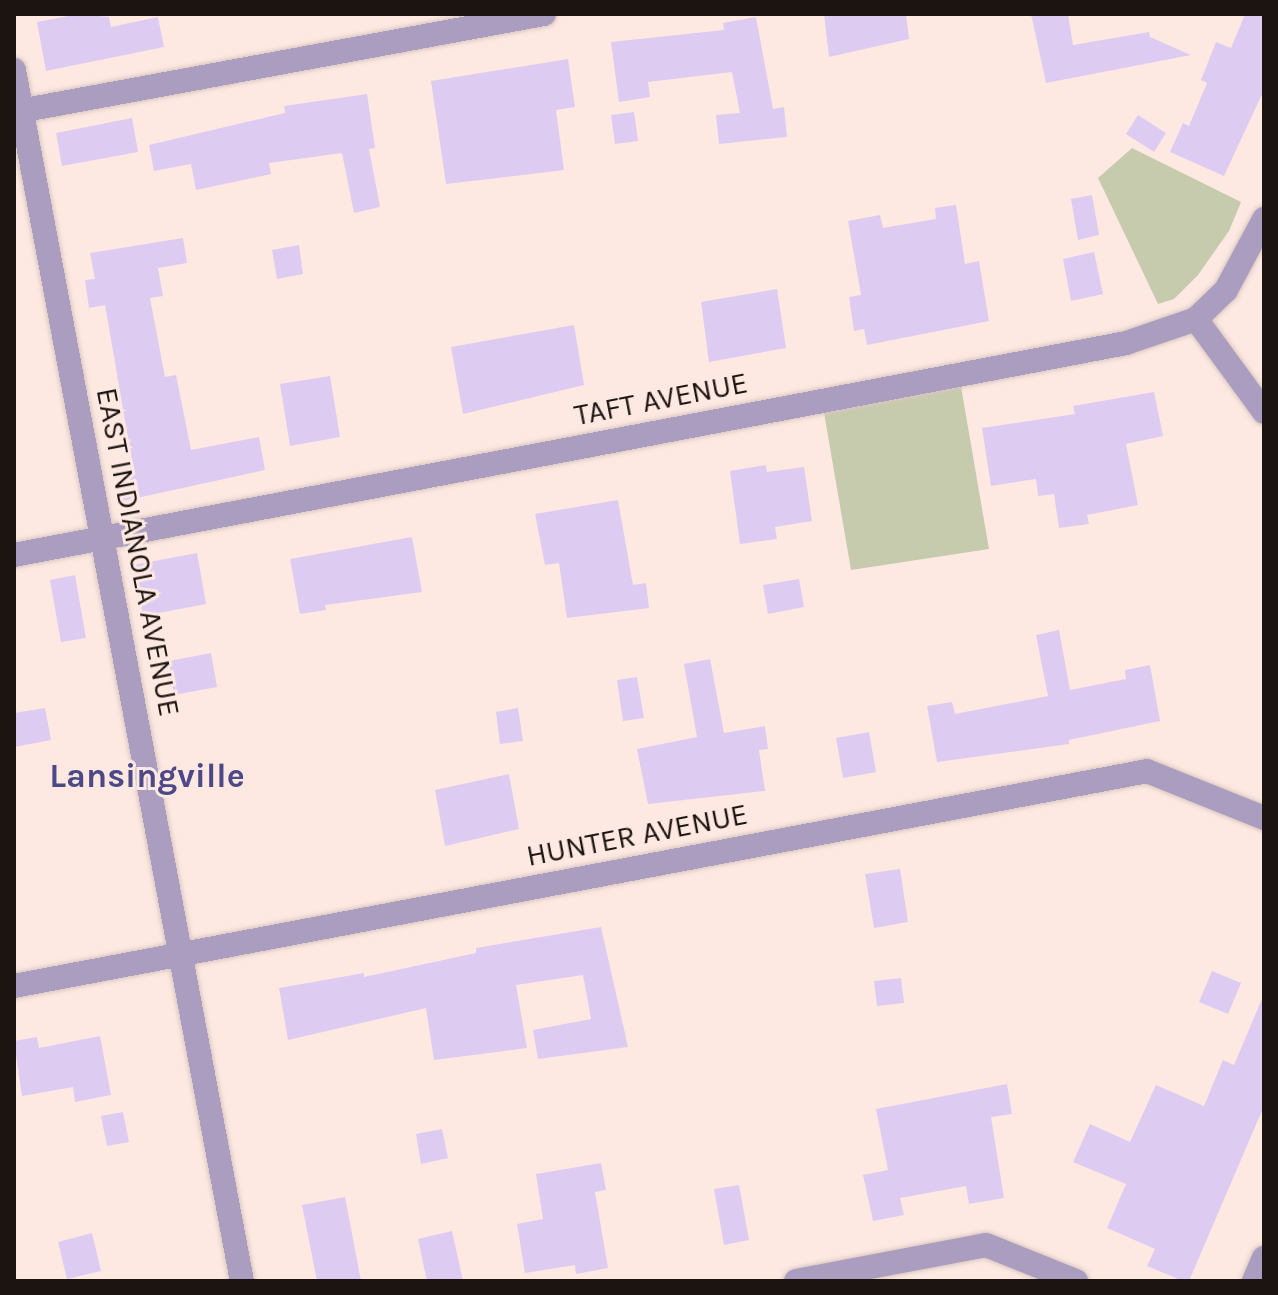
<!DOCTYPE html>
<style>
body{margin:0}
#map{position:relative;width:1278px;height:1295px;overflow:hidden;background:#fde9e2;font-family:Karla,sans-serif}
div>[style]{position:absolute}
.green>*{inset:0;background:#c7cbad}
.building>*{inset:0;background:#decbf2}
.roads{filter:drop-shadow(0 0 2px #d9c7c1) drop-shadow(0 0 2px #d9c7c1)}
.minor>*{height:24px;margin:-12px;padding:0 12px;transform-origin:12px;border-radius:12px;background:#ab9dc0}
.tertiary>*{height:24px;margin:-12px;padding:0 12px;transform-origin:12px;border-radius:12px;background:#ab9dc0}
span{translate:-50% -50%;white-space:nowrap;text-align:center;line-height:1.15;-webkit-text-stroke:6px #fde9e2;paint-order:stroke}
.street-label{font-size:30px;color:#1c1411}
.quarter-label{font-size:34px;color:#4d4987;font-weight:700}
.frame{position:absolute;inset:0;border:16px solid #1c1411;pointer-events:none}
</style>
<div id="map">
<div class="green">
<i style="clip-path:polygon(1132px 148px,1241px 202px,1229px 231px,1198px 275px,1174px 299px,1158px 304px,1098px 178px)"></i>
<i style="clip-path:polygon(959px 375px,989px 549px,851px 570px,822px 401px)"></i>
</div>
<div class="building">
<i style="clip-path:polygon(79px 14px,109px 17px,111px 27px,158px 17px,164px 47px,46px 71px,37px 22px)"></i>
<i style="clip-path:polygon(824px 14px,906px 14px,909px 39px,829px 57px)"></i>
<i style="clip-path:polygon(1031px 14px,1068px 14px,1073px 45px,1149px 32px,1150px 37px,1191px 55px,1046px 83px)"></i>
<i style="clip-path:polygon(1245px 14px,1264px 14px,1264px 90px,1224px 176px,1170px 152px,1183px 123px,1189px 126px,1207px 83px,1201px 80px,1216px 42px,1231px 48px)"></i>
<i style="clip-path:polygon(756px 17px,773px 109px,784px 107px,787px 137px,719px 144px,716px 115px,740px 113px,732px 72px,648px 82px,650px 97px,619px 102px,611px 42px,724px 30px,723px 23px)"></i>
<i style="clip-path:polygon(568px 59px,575px 107px,556px 110px,564px 170px,446px 184px,431px 81px)"></i>
<i style="clip-path:polygon(367px 94px,375px 148px,369px 149px,380px 207px,354px 213px,342px 153px,269px 163px,271px 174px,196px 190px,191px 164px,154px 171px,149px 145px,285px 113px,284px 106px)"></i>
<i style="clip-path:polygon(634px 112px,638px 141px,615px 144px,611px 115px)"></i>
<i style="clip-path:polygon(1138px 115px,1166px 133px,1154px 152px,1126px 134px)"></i>
<i style="clip-path:polygon(132px 118px,138px 152px,62px 166px,56px 133px)"></i>
<i style="clip-path:polygon(1092px 195px,1099px 235px,1078px 240px,1071px 199px)"></i>
<i style="clip-path:polygon(956px 205px,965px 264px,979px 261px,989px 321px,867px 345px,864px 329px,854px 331px,849px 297px,861px 295px,848px 221px,880px 215px,883px 228px,936px 219px,935px 208px)"></i>
<i style="clip-path:polygon(183px 238px,187px 263px,158px 268px,163px 296px,150px 298px,165px 377px,176px 375px,191px 450px,259px 437px,265px 470px,123px 501px,116px 464px,132px 461px,105px 305px,89px 308px,85px 280px,95px 279px,90px 253px)"></i>
<i style="clip-path:polygon(299px 245px,303px 274px,277px 279px,272px 250px)"></i>
<i style="clip-path:polygon(1094px 252px,1103px 294px,1071px 301px,1063px 259px)"></i>
<i style="clip-path:polygon(777px 289px,786px 348px,709px 362px,701px 302px)"></i>
<i style="clip-path:polygon(574px 325px,584px 385px,463px 414px,451px 347px)"></i>
<i style="clip-path:polygon(330px 376px,340px 437px,290px 446px,280px 384px)"></i>
<i style="clip-path:polygon(1154px 392px,1163px 436px,1126px 444px,1138px 505px,1087px 515px,1089px 524px,1059px 528px,1054px 494px,1038px 496px,1036px 479px,991px 486px,982px 428px,1075px 414px,1073px 406px)"></i>
<i style="clip-path:polygon(766px 465px,767px 472px,804px 467px,812px 521px,775px 527px,777px 539px,740px 544px,730px 471px)"></i>
<i style="clip-path:polygon(618px 500px,633px 585px,646px 583px,649px 608px,567px 618px,559px 563px,545px 565px,535px 514px)"></i>
<i style="clip-path:polygon(412px 537px,422px 592px,325px 605px,326px 610px,300px 614px,290px 559px)"></i>
<i style="clip-path:polygon(197px 553px,206px 604px,143px 616px,133px 565px)"></i>
<i style="clip-path:polygon(75px 575px,86px 638px,61px 642px,50px 580px)"></i>
<i style="clip-path:polygon(799px 579px,804px 607px,768px 614px,763px 585px)"></i>
<i style="clip-path:polygon(1059px 630px,1070px 690px,1126px 679px,1125px 670px,1150px 665px,1160px 721px,1069px 740px,1069px 744px,937px 762px,927px 706px,952px 702px,955px 714px,1048px 696px,1036px 635px)"></i>
<i style="clip-path:polygon(211px 653px,217px 687px,174px 695px,169px 661px)"></i>
<i style="clip-path:polygon(710px 659px,724px 733px,765px 726px,768px 749px,759px 750px,765px 791px,648px 804px,637px 749px,697px 737px,684px 664px)"></i>
<i style="clip-path:polygon(637px 677px,644px 718px,623px 721px,617px 680px)"></i>
<i style="clip-path:polygon(45px 708px,51px 740px,14px 747px,14px 713px)"></i>
<i style="clip-path:polygon(518px 708px,523px 741px,500px 744px,496px 712px)"></i>
<i style="clip-path:polygon(869px 732px,876px 772px,843px 778px,836px 738px)"></i>
<i style="clip-path:polygon(509px 774px,519px 829px,445px 846px,435px 790px)"></i>
<i style="clip-path:polygon(900px 869px,908px 922px,874px 928px,865px 874px)"></i>
<i style="clip-path:polygon(601px 927px,628px 1047px,538px 1059px,533px 1030px,591px 1019px,583px 975px,516px 985px,527px 1048px,434px 1060px,426px 1008px,288px 1040px,279px 988px,364px 973px,364px 977px,476px 953px,476px 948px)"></i>
<i style="clip-path:polygon(1212px 971px,1241px 983px,1228px 1014px,1199px 1002px)"></i>
<i style="clip-path:polygon(901px 978px,904px 1003px,877px 1006px,874px 981px)"></i>
<i style="clip-path:polygon(1264px 994px,1264px 1106px,1189px 1281px,1183px 1281px,1147px 1266px,1155px 1249px,1107px 1228px,1126px 1184px,1073px 1162px,1090px 1124px,1130px 1142px,1156px 1085px,1204px 1106px,1223px 1060px,1234px 1065px)"></i>
<i style="clip-path:polygon(100px 1036px,111px 1095px,75px 1102px,73px 1087px,22px 1096px,14px 1041px,37px 1037px,39px 1048px)"></i>
<i style="clip-path:polygon(1007px 1084px,1012px 1114px,991px 1117px,1004px 1198px,969px 1204px,966px 1186px,900px 1198px,904px 1215px,873px 1221px,863px 1175px,888px 1170px,876px 1109px)"></i>
<i style="clip-path:polygon(123px 1112px,129px 1142px,107px 1146px,101px 1116px)"></i>
<i style="clip-path:polygon(442px 1129px,448px 1158px,421px 1164px,416px 1134px)"></i>
<i style="clip-path:polygon(601px 1163px,606px 1190px,595px 1192px,608px 1268px,576px 1274px,575px 1265px,525px 1273px,517px 1224px,543px 1219px,536px 1174px)"></i>
<i style="clip-path:polygon(739px 1185px,749px 1240px,724px 1245px,714px 1189px)"></i>
<i style="clip-path:polygon(345px 1197px,361px 1281px,317px 1281px,302px 1205px)"></i>
<i style="clip-path:polygon(452px 1231px,463px 1281px,427px 1281px,418px 1239px)"></i>
<i style="clip-path:polygon(92px 1233px,101px 1271px,67px 1279px,58px 1242px)"></i>
</div>
<div class="roads">
<div class="minor">
<i style="left:1196px;top:319px;width:115px;rotate:53.8deg"></i>
<i style="left:14px;top:555px;width:1132px;rotate:-10.79deg"></i>
<i style="left:1126px;top:343px;width:74px;rotate:-18.9deg"></i>
<i style="left:1196px;top:319px;width:42px;rotate:-44deg"></i>
<i style="left:1226px;top:290px;width:81px;rotate:-61.8deg"></i>
<i style="left:14px;top:986px;width:1153px;rotate:-10.74deg"></i>
<i style="left:1147px;top:771px;width:126px;rotate:21.9deg"></i>
<i style="left:796px;top:1281px;width:193px;rotate:-10.7deg"></i>
<i style="left:986px;top:1245px;width:97px;rotate:21.8deg"></i>
<i style="left:1254px;top:1281px;width:25px;rotate:-67deg"></i>
</div>
<div class="tertiary">
<i style="left:14px;top:70px;width:1232px;rotate:79.34deg"></i>
<i style="left:14px;top:112px;width:539px;rotate:-10.48deg"></i>
</div>
</div>
<div class="street-label">
<span style="left:661px;top:399px;rotate:-11deg">TAFT AVENUE</span>
<span style="left:138px;top:552px;rotate:79deg">EAST INDIANOLA AVENUE</span>
<span style="left:637px;top:835px;rotate:-11deg">HUNTER AVENUE</span>
</div>
<div class="quarter-label">
<span style="left:147px;top:777px">Lansingville</span>
</div>
<div class="frame"></div>
</div>
